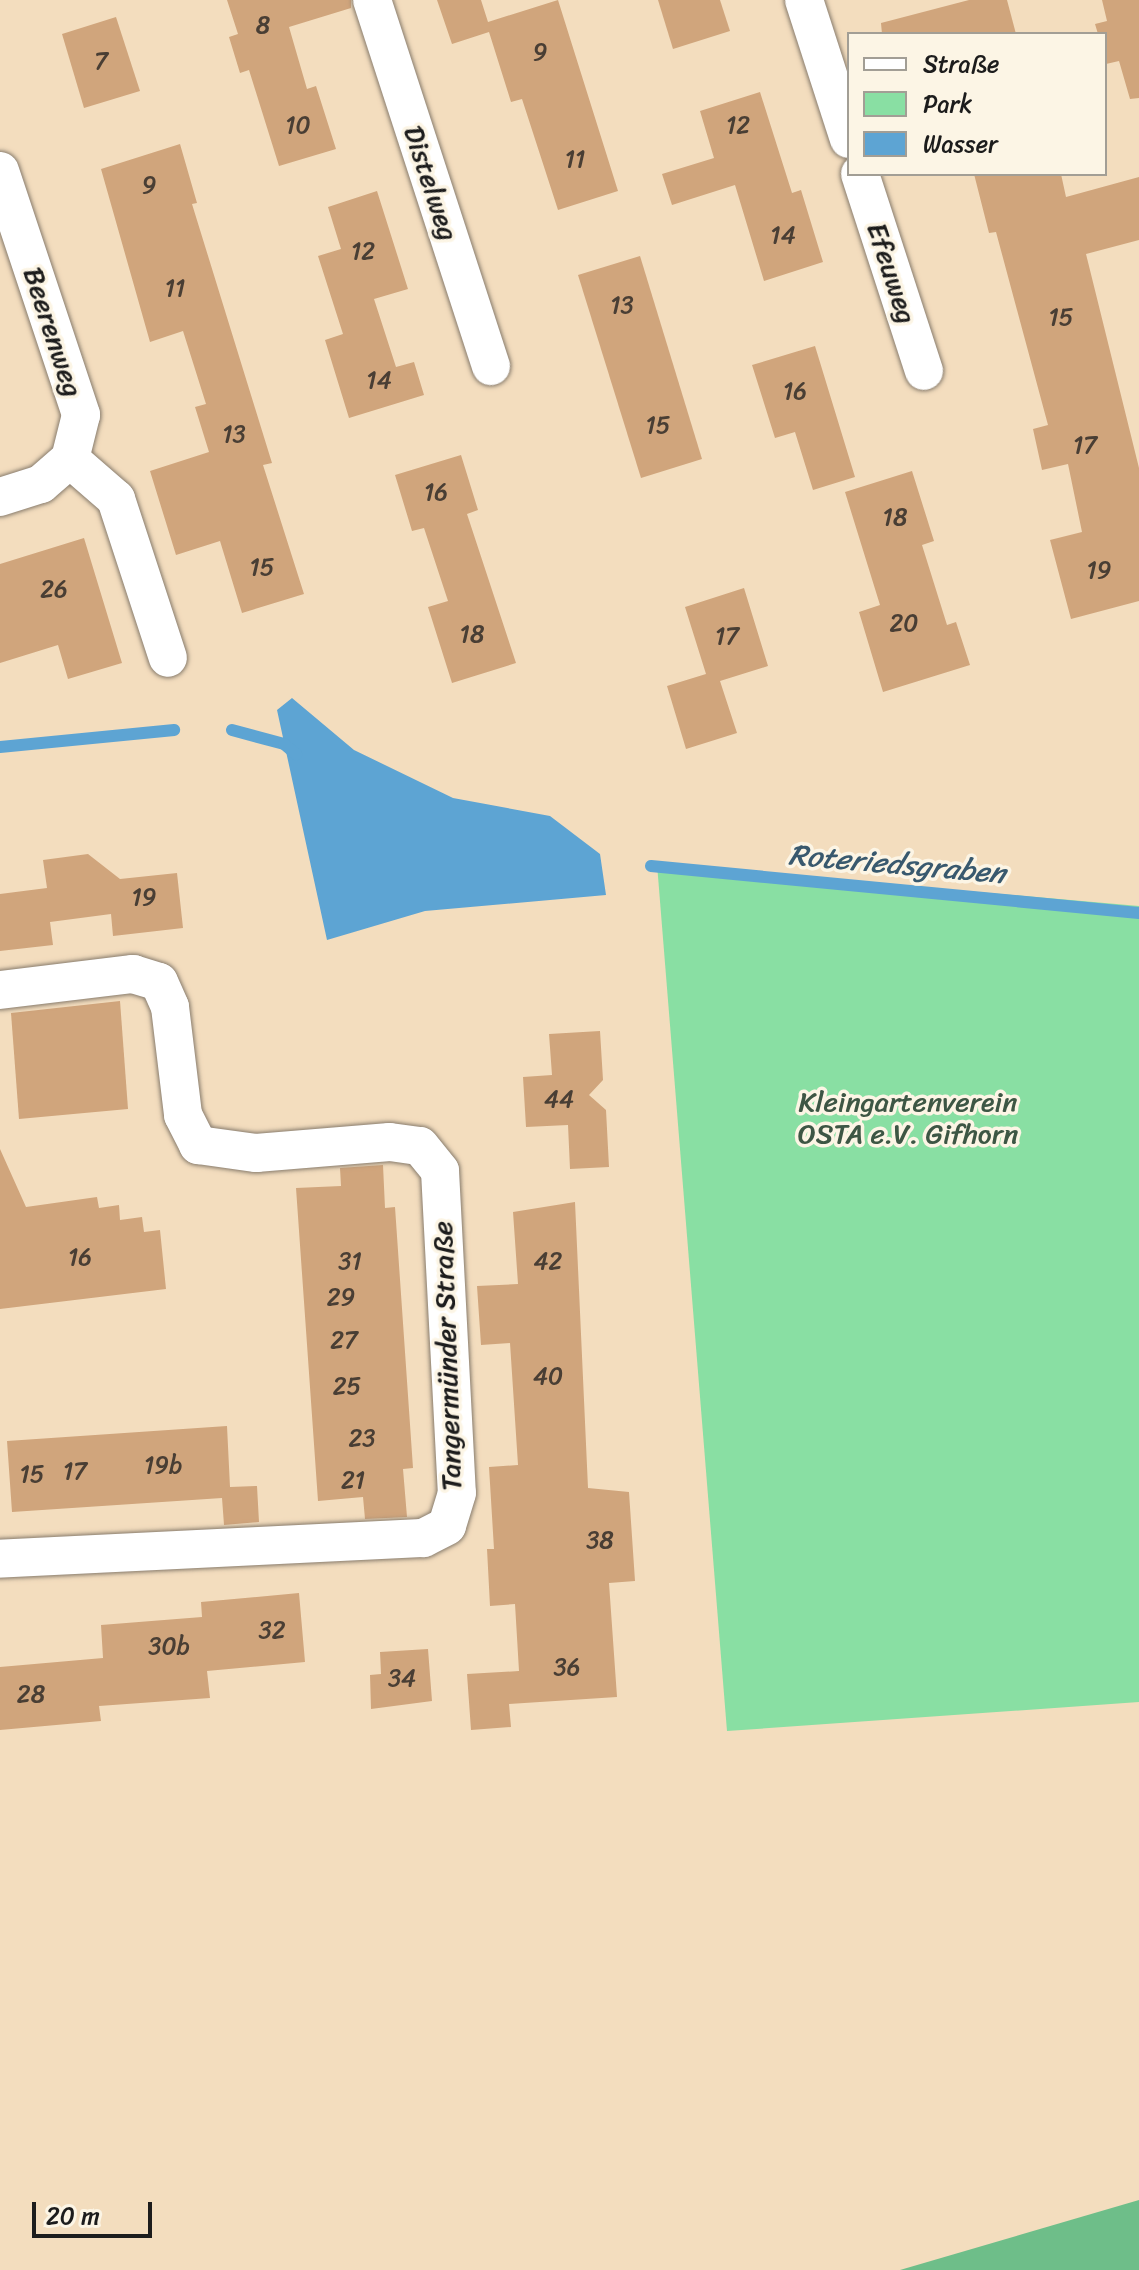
<!DOCTYPE html>
<meta charset="utf-8">
<style>
body{margin:0}
#map{position:relative;width:1139px;height:2270px;overflow:hidden;background:#f3ddbe;font-family:Sriracha,sans-serif}
div>[style]{position:absolute}
.green>*{inset:0;background:#89dfa3}
.forest>*{inset:0;background:#6ebe89}
.water>*{inset:0;background:#5da4d3}
.stream>*{height:12px;margin:-6px;padding:0 6px;transform-origin:6px;border-radius:6px;background:#5da4d3}
.building>*{inset:0;background:#d0a57c}
.roads{filter:drop-shadow(0 0 2px #887c6d) drop-shadow(0 0 2px #887c6d)}
.minor>*{height:38px;margin:-19px;padding:0 19px;transform-origin:19px;border-radius:19px;background:#fff}
span{translate:-50% -50%;white-space:nowrap;text-align:center;line-height:1.15;-webkit-text-stroke:7px #fcf5e5;paint-order:stroke}
.number-label{font-size:24px;color:#493e34}
.number-label span{-webkit-text-stroke-width:0}
.street-label{font-size:28px;color:#1c1c1c}
.park-label{font-size:28px;color:#3d5644}
.water-label{font-size:30px;color:#39596e;font-style:italic}
.legend{position:absolute;left:847px;top:32px;width:260px;height:144px;box-sizing:border-box;background:#fcf5e5;border:2px solid #a29e95;margin:0;padding:10px 14px;list-style:none;font-size:24px;color:#1c1c1c}
.legend li{display:flex;align-items:center;gap:16px;height:40px}
.legend b{width:40px;border:2px solid #a29e95}
.scale{position:absolute;left:32px;top:2202px;width:120px;height:36px;box-sizing:border-box;border:4px solid #1c1c1c;border-top:0;padding-left:10px;font-size:24px;line-height:28px;white-space:nowrap;color:#1c1c1c;-webkit-text-stroke:6px #fcf5e5;paint-order:stroke}
</style>
<div id="map">
<div class="green">
<i style="clip-path:polygon(657px 864px,1139px 906px,1139px 1702px,727px 1731px)"></i>
</div>
<div class="forest">
<i style="clip-path:polygon(1139px 2200px,1139px 2270px,900px 2270px)"></i>
</div>
<div class="water">
<i style="clip-path:polygon(292px 698px,354px 750px,453px 798px,550px 816px,600px 854px,606px 895px,425px 911px,327px 940px,277px 710px)"></i>
</div>
<div class="stream">
<i style="left:232px;top:730px;width:54px;rotate:15.1deg"></i>
<i style="left:284px;top:744px;width:16px;rotate:40deg"></i>
<i style="left:0;top:747px;width:175px;rotate:-5.6deg"></i>
<i style="left:651px;top:866px;width:490px;rotate:5.5deg"></i>
</div>
<div class="building">
<i style="clip-path:polygon(227px 0,351px 0,351px 8px,289px 27px,307px 89px,316px 86px,336px 149px,279px 166px,249px 70px,240px 73px,229px 37px,238px 34px)"></i>
<i style="clip-path:polygon(437px 0,481px 0,488px 22px,558px 0,618px 191px,558px 210px,522px 99px,511px 102px,489px 32px,452px 44px)"></i>
<i style="clip-path:polygon(658px 0,720px 0,730px 31px,673px 49px)"></i>
<i style="clip-path:polygon(969px 0,1007px 0,1016px 34px,882px 34px,881px 23px)"></i>
<i style="clip-path:polygon(1102px 0,1139px 0,1139px 98px,1130px 99px,1119px 61px,1106px 64px,1105px 34px,1098px 34px,1095px 24px,1107px 21px)"></i>
<i style="clip-path:polygon(116px 17px,140px 91px,84px 108px,62px 34px)"></i>
<i style="clip-path:polygon(760px 92px,792px 193px,801px 190px,823px 262px,764px 281px,735px 185px,672px 205px,662px 174px,714px 158px,700px 111px)"></i>
<i style="clip-path:polygon(180px 144px,197px 203px,192px 204px,272px 463px,263px 465px,304px 594px,242px 613px,220px 541px,176px 555px,150px 471px,209px 452px,195px 407px,206px 404px,183px 331px,150px 342px,101px 169px)"></i>
<i style="clip-path:polygon(974px 174px,1061px 174px,1066px 197px,1139px 177px,1139px 240px,1086px 254px,1139px 468px,1139px 601px,1071px 619px,1050px 540px,1082px 532px,1068px 464px,1042px 470px,1033px 429px,1048px 425px,996px 232px,989px 233px)"></i>
<i style="clip-path:polygon(377px 191px,408px 289px,374px 299px,396px 367px,414px 362px,424px 395px,349px 418px,325px 340px,343px 334px,318px 256px,341px 249px,328px 207px)"></i>
<i style="clip-path:polygon(640px 256px,702px 459px,641px 478px,578px 275px)"></i>
<i style="clip-path:polygon(815px 346px,855px 477px,813px 490px,795px 432px,775px 438px,752px 365px)"></i>
<i style="clip-path:polygon(461px 455px,478px 510px,467px 514px,516px 663px,452px 683px,428px 607px,448px 601px,424px 528px,412px 531px,395px 475px)"></i>
<i style="clip-path:polygon(912px 471px,934px 541px,922px 545px,947px 625px,956px 622px,970px 665px,883px 692px,859px 612px,880px 605px,845px 492px)"></i>
<i style="clip-path:polygon(84px 538px,122px 663px,68px 679px,58px 645px,0 663px,0 564px)"></i>
<i style="clip-path:polygon(744px 588px,768px 666px,720px 681px,737px 733px,686px 749px,667px 686px,706px 674px,685px 607px)"></i>
<i style="clip-path:polygon(88px 854px,120px 879px,177px 873px,183px 928px,113px 936px,111px 914px,50px 922px,53px 945px,0 951px,0 894px,47px 888px,43px 860px)"></i>
<i style="clip-path:polygon(120px 1001px,128px 1109px,19px 1119px,11px 1013px)"></i>
<i style="clip-path:polygon(600px 1031px,603px 1080px,589px 1095px,606px 1110px,609px 1167px,570px 1169px,568px 1125px,526px 1127px,523px 1077px,552px 1075px,549px 1034px)"></i>
<i style="clip-path:polygon(0 1149px,26px 1207px,97px 1197px,99px 1208px,119px 1205px,120px 1220px,142px 1217px,144px 1232px,160px 1230px,166px 1289px,0 1309px)"></i>
<i style="clip-path:polygon(383px 1165px,385px 1208px,395px 1207px,413px 1468px,403px 1469px,407px 1517px,365px 1519px,363px 1497px,318px 1501px,296px 1188px,341px 1186px,340px 1168px)"></i>
<i style="clip-path:polygon(575px 1202px,588px 1488px,629px 1492px,635px 1581px,609px 1583px,617px 1697px,509px 1704px,511px 1727px,471px 1730px,467px 1674px,519px 1671px,515px 1604px,490px 1606px,487px 1549px,494px 1549px,489px 1467px,518px 1465px,510px 1343px,481px 1345px,477px 1286px,518px 1284px,513px 1212px)"></i>
<i style="clip-path:polygon(227px 1426px,230px 1487px,257px 1486px,259px 1522px,224px 1525px,222px 1498px,12px 1512px,7px 1441px)"></i>
<i style="clip-path:polygon(299px 1593px,305px 1662px,207px 1671px,210px 1698px,99px 1706px,101px 1721px,0 1730px,0 1667px,103px 1658px,101px 1625px,202px 1617px,201px 1602px)"></i>
<i style="clip-path:polygon(428px 1649px,432px 1701px,371px 1709px,370px 1675px,381px 1674px,380px 1652px)"></i>
</div>
<div class="roads">
<div class="minor">
<i style="left:372px;top:0;width:385px;rotate:72deg"></i>
<i style="left:804px;top:0;width:146px;rotate:72.1deg"></i>
<i style="left:0;top:171px;width:257px;rotate:71.6deg"></i>
<i style="left:81px;top:415px;width:45px;rotate:104deg"></i>
<i style="left:70px;top:459px;width:61px;rotate:41deg"></i>
<i style="left:116px;top:499px;width:167px;rotate:71.9deg"></i>
<i style="left:860px;top:174px;width:207px;rotate:72deg"></i>
<i style="left:0;top:497px;width:43px;rotate:-17.6deg"></i>
<i style="left:41px;top:484px;width:38px;rotate:-41deg"></i>
<i style="left:0;top:990px;width:134px;rotate:-6.9deg"></i>
<i style="left:133px;top:974px;width:27px;rotate:17deg"></i>
<i style="left:159px;top:982px;width:27px;rotate:66deg"></i>
<i style="left:170px;top:1007px;width:109px;rotate:83.1deg"></i>
<i style="left:183px;top:1115px;width:34px;rotate:63deg"></i>
<i style="left:198px;top:1145px;width:59px;rotate:7.9deg"></i>
<i style="left:256px;top:1153px;width:134px;rotate:-4.7deg"></i>
<i style="left:390px;top:1142px;width:30px;rotate:8deg"></i>
<i style="left:420px;top:1146px;width:32px;rotate:51deg"></i>
<i style="left:440px;top:1171px;width:322px;rotate:87deg"></i>
<i style="left:457px;top:1493px;width:34px;rotate:107deg"></i>
<i style="left:447px;top:1526px;width:27px;rotate:153deg"></i>
<i style="left:423px;top:1538px;width:424px;rotate:177.2deg"></i>
</div>
</div>
<div class="number-label">
<span style="left:263px;top:26px">8</span>
<span style="left:540px;top:53px">9</span>
<span style="left:101px;top:62px">7</span>
<span style="left:298px;top:126px">10</span>
<span style="left:738px;top:126px">12</span>
<span style="left:575px;top:160px">11</span>
<span style="left:149px;top:186px">9</span>
<span style="left:783px;top:236px">14</span>
<span style="left:363px;top:252px">12</span>
<span style="left:175px;top:289px">11</span>
<span style="left:622px;top:306px">13</span>
<span style="left:1061px;top:318px">15</span>
<span style="left:379px;top:381px">14</span>
<span style="left:795px;top:392px">16</span>
<span style="left:658px;top:426px">15</span>
<span style="left:234px;top:435px">13</span>
<span style="left:1085px;top:446px">17</span>
<span style="left:436px;top:493px">16</span>
<span style="left:895px;top:518px">18</span>
<span style="left:262px;top:568px">15</span>
<span style="left:1099px;top:571px">19</span>
<span style="left:54px;top:590px">26</span>
<span style="left:904px;top:624px">20</span>
<span style="left:472px;top:635px">18</span>
<span style="left:727px;top:637px">17</span>
<span style="left:144px;top:898px">19</span>
<span style="left:559px;top:1100px">44</span>
<span style="left:80px;top:1258px">16</span>
<span style="left:350px;top:1262px">31</span>
<span style="left:548px;top:1262px">42</span>
<span style="left:341px;top:1298px">29</span>
<span style="left:344px;top:1341px">27</span>
<span style="left:548px;top:1377px">40</span>
<span style="left:347px;top:1387px">25</span>
<span style="left:362px;top:1439px">23</span>
<span style="left:163px;top:1466px">19b</span>
<span style="left:75px;top:1472px">17</span>
<span style="left:32px;top:1475px">15</span>
<span style="left:353px;top:1481px">21</span>
<span style="left:600px;top:1541px">38</span>
<span style="left:272px;top:1631px">32</span>
<span style="left:169px;top:1647px">30b</span>
<span style="left:567px;top:1668px">36</span>
<span style="left:402px;top:1679px">34</span>
<span style="left:31px;top:1695px">28</span>
</div>
<div class="street-label">
<span style="left:431px;top:183px;rotate:72deg">Distelweg</span>
<span style="left:892px;top:273px;rotate:72deg">Efeuweg</span>
<span style="left:53px;top:332px;rotate:72deg">Beerenweg</span>
<span style="left:447px;top:1356px;rotate:-92deg">Tangermünder Straße</span>
</div>
<div class="park-label">
<span style="left:908px;top:1118px">Kleingartenverein<br>OSTA e.V. Gifhorn</span>
</div>
<div class="water-label">
<span style="left:897px;top:864px;rotate:5deg">Roteriedsgraben</span>
</div>
<ul class="legend">
<li><b style="height:10px;background:#fff"></b>Straße</li>
<li><b style="height:22px;background:#89dfa3"></b>Park</li>
<li><b style="height:22px;background:#5da4d3"></b>Wasser</li>
</ul>
<div class="scale">20 m</div>
</div>
